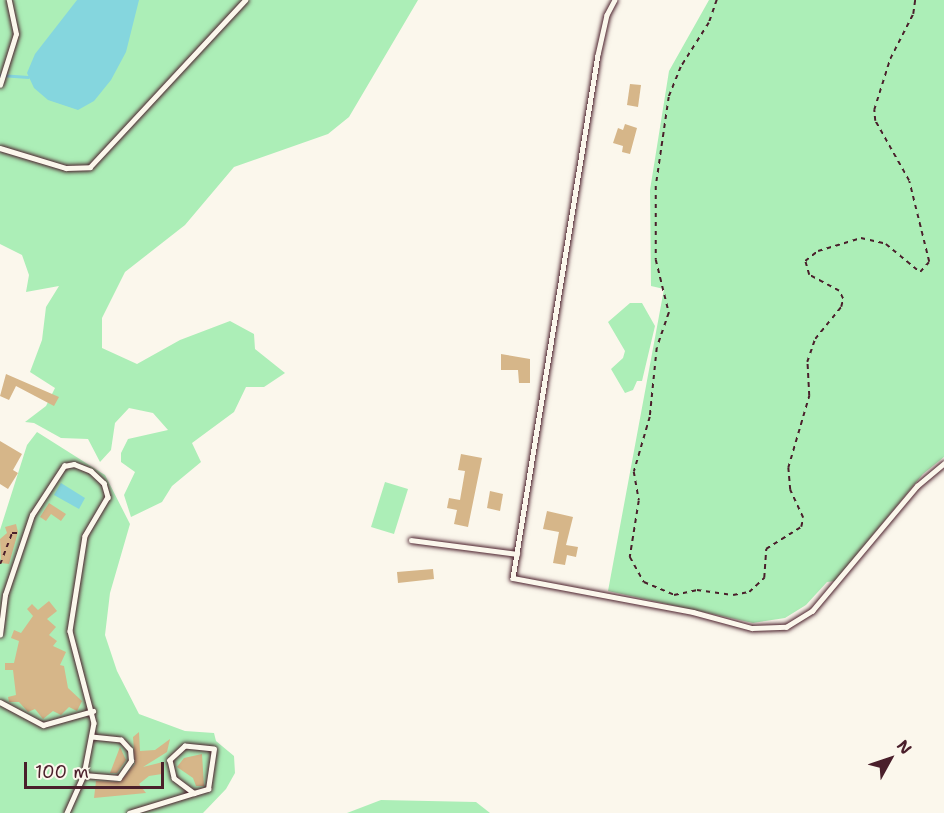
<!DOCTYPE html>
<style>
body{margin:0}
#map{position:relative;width:944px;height:813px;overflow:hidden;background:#fbf7ec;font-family:"Shantell Sans",sans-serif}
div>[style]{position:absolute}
.green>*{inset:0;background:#aceeb7}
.water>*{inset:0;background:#85d6de}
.stream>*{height:3px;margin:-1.5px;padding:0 1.5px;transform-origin:1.5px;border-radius:1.5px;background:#85d6de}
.building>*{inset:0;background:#d6b689}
.path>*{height:1.5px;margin-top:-0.75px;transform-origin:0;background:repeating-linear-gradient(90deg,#4a1f2b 0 4.5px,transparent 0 9px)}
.roads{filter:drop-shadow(0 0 2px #4a1f2b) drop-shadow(0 0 2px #4a1f2b)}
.lane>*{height:4.5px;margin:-2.25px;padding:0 2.25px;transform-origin:2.25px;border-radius:2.25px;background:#fbf7ec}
span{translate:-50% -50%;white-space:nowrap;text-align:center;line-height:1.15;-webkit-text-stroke:5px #fbf7ec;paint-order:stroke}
.north{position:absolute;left:860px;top:729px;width:60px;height:60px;-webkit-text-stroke:4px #fbf7ec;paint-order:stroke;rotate:50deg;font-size:16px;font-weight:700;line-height:24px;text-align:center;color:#4a1f2b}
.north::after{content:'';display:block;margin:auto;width:21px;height:27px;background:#4a1f2b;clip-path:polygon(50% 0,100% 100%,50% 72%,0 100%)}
.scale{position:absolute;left:24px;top:762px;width:140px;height:27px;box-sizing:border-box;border:3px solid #4a1f2b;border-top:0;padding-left:8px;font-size:18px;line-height:21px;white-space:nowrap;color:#4a1f2b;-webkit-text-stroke:4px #fbf7ec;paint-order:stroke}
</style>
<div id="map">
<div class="green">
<i style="clip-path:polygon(0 0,418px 0,349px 117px,328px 134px,234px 167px,185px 225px,125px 272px,102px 318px,102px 348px,137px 364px,180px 340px,230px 321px,254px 334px,255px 349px,285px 373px,264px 387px,246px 387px,234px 412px,192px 443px,201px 462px,172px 486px,162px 502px,131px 517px,124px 495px,135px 472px,121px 462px,121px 453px,128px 439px,168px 430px,153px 413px,129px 408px,115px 423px,111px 450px,100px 462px,88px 439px,61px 438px,34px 423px,25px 422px,46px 406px,55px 388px,30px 372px,42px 340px,46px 307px,59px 286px,26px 292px,29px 275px,22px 255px,0 244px)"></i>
<i style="clip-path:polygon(709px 0,944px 0,944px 457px,923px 474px,835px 581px,827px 582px,806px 605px,785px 618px,753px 623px,608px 591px,664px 289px,651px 286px,650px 190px,669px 71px)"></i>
<i style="clip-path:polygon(630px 303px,642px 303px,655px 326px,642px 381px,637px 381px,633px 390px,625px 393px,611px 369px,623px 358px,625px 351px,608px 322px)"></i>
<i style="clip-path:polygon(37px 432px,105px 475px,130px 524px,110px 593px,105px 635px,117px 671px,139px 714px,185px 731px,214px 733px,216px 741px,234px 756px,235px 773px,226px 789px,203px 813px,0 813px,0 530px,27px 445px)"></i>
<i style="clip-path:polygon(385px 482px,408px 489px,394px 534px,371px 527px)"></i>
<i style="clip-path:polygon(381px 800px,476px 802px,490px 813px,347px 813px)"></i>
</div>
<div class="water">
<i style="clip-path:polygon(77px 0,139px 0,126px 52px,111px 80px,94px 101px,78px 110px,48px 100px,34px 88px,27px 73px,35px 54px)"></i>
<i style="clip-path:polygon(61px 483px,85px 498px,79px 509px,54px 495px)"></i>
</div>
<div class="stream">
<i style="left:0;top:75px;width:28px;rotate:4deg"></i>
</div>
<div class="building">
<i style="clip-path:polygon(630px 84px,641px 85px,638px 107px,627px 105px)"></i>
<i style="clip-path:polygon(625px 124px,637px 128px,630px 154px,622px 152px,623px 146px,613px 143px,618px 128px,623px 130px)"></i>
<i style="clip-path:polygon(501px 354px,530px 359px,530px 383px,519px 383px,518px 370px,501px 370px)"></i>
<i style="clip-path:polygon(6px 374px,59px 397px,54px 406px,16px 386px,9px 400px,0 396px)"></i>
<i style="clip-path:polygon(0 441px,22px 454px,13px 470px,18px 473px,8px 489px,0 484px)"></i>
<i style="clip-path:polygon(461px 454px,482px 458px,468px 527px,454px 524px,457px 510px,447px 508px,449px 498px,460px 500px,465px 471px,458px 470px)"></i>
<i style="clip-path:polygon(490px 491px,503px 494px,500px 511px,487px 508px)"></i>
<i style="clip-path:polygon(49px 503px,66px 514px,61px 521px,51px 514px,46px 521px,40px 517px)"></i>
<i style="clip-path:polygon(547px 511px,573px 517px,566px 545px,578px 547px,576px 557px,567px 555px,565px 565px,553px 563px,559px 532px,543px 529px)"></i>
<i style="clip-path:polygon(16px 524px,18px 532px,9px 564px,1px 563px,0 539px,7px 533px,5px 527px)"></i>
<i style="clip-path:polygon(433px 569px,434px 579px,398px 583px,397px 572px)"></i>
<i style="clip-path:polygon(49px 601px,57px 611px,47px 619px,56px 627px,49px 635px,57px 641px,53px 646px,66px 652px,60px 665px,64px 666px,68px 688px,82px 701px,77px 711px,69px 707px,61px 715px,53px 711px,43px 719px,35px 709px,28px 712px,19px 702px,9px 702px,8px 697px,16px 695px,13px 670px,5px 670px,5px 663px,14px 663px,19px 641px,11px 638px,14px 630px,21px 633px,33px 616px,27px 609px,32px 604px,38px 610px)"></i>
<i style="clip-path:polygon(139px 732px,140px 751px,155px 750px,170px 739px,167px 752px,143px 767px,163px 762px,162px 774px,149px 776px,139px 784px,146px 793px,94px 798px,96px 781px,120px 782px,135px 764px,133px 737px)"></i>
<i style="clip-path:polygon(120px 747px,126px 760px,117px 773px,110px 773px)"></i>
<i style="clip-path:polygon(202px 754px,204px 786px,196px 786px,193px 778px,177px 767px,184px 758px)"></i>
</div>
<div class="path">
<i style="left:717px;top:0;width:24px;rotate:109deg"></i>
<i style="left:709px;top:23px;width:52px;rotate:122.5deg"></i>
<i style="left:681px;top:67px;width:32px;rotate:112deg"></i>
<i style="left:669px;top:97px;width:90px;rotate:98.3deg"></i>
<i style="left:656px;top:186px;width:74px;rotate:90deg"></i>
<i style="left:656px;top:260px;width:55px;rotate:76.2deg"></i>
<i style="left:669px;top:313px;width:37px;rotate:109deg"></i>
<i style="left:657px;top:348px;width:69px;rotate:95.8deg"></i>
<i style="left:650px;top:417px;width:57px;rotate:106.2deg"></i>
<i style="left:634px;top:472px;width:29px;rotate:80deg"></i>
<i style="left:639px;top:501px;width:57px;rotate:99.1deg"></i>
<i style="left:630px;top:557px;width:29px;rotate:61deg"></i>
<i style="left:644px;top:582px;width:33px;rotate:23deg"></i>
<i style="left:674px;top:595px;width:24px;rotate:-12deg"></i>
<i style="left:697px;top:590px;width:36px;rotate:8deg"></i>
<i style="left:733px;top:595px;width:16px;rotate:-11deg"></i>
<i style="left:749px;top:592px;width:21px;rotate:-43deg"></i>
<i style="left:764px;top:578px;width:29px;rotate:-86deg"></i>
<i style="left:766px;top:549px;width:41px;rotate:-32.2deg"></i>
<i style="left:801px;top:527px;width:9px;rotate:-77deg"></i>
<i style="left:803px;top:518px;width:31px;rotate:-115deg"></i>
<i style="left:790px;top:490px;width:22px;rotate:-95deg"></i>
<i style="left:788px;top:468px;width:75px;rotate:-73.7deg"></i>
<i style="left:809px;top:396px;width:34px;rotate:-93deg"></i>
<i style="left:807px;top:362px;width:24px;rotate:-71deg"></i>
<i style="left:815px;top:339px;width:41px;rotate:-50.9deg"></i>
<i style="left:841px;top:307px;width:8px;rotate:-76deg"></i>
<i style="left:843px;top:299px;width:9px;rotate:-117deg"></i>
<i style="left:839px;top:291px;width:34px;rotate:-152deg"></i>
<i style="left:809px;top:275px;width:15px;rotate:-106deg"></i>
<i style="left:805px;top:261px;width:16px;rotate:-38deg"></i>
<i style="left:818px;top:251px;width:45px;rotate:-16.8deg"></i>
<i style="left:861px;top:238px;width:26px;rotate:13deg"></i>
<i style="left:886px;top:244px;width:44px;rotate:39.5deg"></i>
<i style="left:920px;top:272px;width:13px;rotate:-48deg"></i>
<i style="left:929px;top:262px;width:83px;rotate:-103.9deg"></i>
<i style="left:909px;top:181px;width:69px;rotate:-119.5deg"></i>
<i style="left:875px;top:121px;width:11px;rotate:-95deg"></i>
<i style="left:874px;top:110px;width:53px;rotate:-72.6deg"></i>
<i style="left:890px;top:59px;width:51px;rotate:-62.9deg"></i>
<i style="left:913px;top:14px;width:14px;rotate:-82deg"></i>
<i style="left:0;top:564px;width:33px;rotate:-69deg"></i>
<i style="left:12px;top:533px;width:7px"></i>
</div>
<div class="roads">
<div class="lane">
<i style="left:615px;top:0;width:17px;rotate:118deg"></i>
<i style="left:607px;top:15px;width:41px;rotate:102.7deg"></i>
<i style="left:598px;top:55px;width:530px;rotate:99.23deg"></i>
<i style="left:513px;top:578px;width:183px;rotate:10.7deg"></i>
<i style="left:693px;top:612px;width:61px;rotate:15.2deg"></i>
<i style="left:752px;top:628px;width:34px;rotate:-2deg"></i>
<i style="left:786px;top:627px;width:31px;rotate:-32deg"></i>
<i style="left:812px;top:611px;width:163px;rotate:-50deg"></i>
<i style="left:917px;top:486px;width:35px;rotate:-40deg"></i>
<i style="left:0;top:85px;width:53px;rotate:-72.6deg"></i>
<i style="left:16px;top:34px;width:35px;rotate:-102deg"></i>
<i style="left:0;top:148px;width:69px;rotate:16.9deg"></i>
<i style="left:66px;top:168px;width:24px;rotate:-2deg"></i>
<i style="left:90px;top:167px;width:228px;rotate:-47.1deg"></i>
<i style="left:411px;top:540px;width:107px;rotate:7.5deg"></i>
<i style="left:0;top:635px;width:40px;rotate:-82.9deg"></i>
<i style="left:5px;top:595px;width:84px;rotate:-71.4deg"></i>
<i style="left:32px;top:515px;width:59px;rotate:-56.9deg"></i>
<i style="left:64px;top:466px;width:10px;rotate:-11deg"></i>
<i style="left:74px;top:464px;width:18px;rotate:22deg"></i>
<i style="left:91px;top:471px;width:18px;rotate:43deg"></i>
<i style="left:104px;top:483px;width:15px;rotate:74deg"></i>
<i style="left:108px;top:497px;width:45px;rotate:120.5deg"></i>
<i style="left:85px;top:536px;width:96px;rotate:99deg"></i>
<i style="left:70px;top:631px;width:95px;rotate:75.4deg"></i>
<i style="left:94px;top:723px;width:53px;rotate:100.9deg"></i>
<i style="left:84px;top:775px;width:42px;rotate:114.1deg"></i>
<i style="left:0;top:702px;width:49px;rotate:28.1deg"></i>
<i style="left:43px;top:725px;width:52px;rotate:-15.6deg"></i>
<i style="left:84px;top:775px;width:35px;rotate:5deg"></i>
<i style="left:119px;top:778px;width:21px;rotate:-55deg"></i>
<i style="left:131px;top:761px;width:11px;rotate:-95deg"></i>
<i style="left:130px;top:750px;width:13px;rotate:-132deg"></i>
<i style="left:121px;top:740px;width:29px;rotate:-174deg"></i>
<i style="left:129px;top:813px;width:68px;rotate:-17.1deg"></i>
<i style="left:194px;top:793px;width:15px;rotate:-16deg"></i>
<i style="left:208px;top:789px;width:40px;rotate:-81.5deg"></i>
<i style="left:214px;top:749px;width:29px;rotate:-174deg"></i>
<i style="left:185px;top:746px;width:21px;rotate:137deg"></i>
<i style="left:170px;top:760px;width:18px;rotate:77deg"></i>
<i style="left:174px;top:778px;width:25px;rotate:37deg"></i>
</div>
</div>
<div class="north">N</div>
<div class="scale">100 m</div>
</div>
